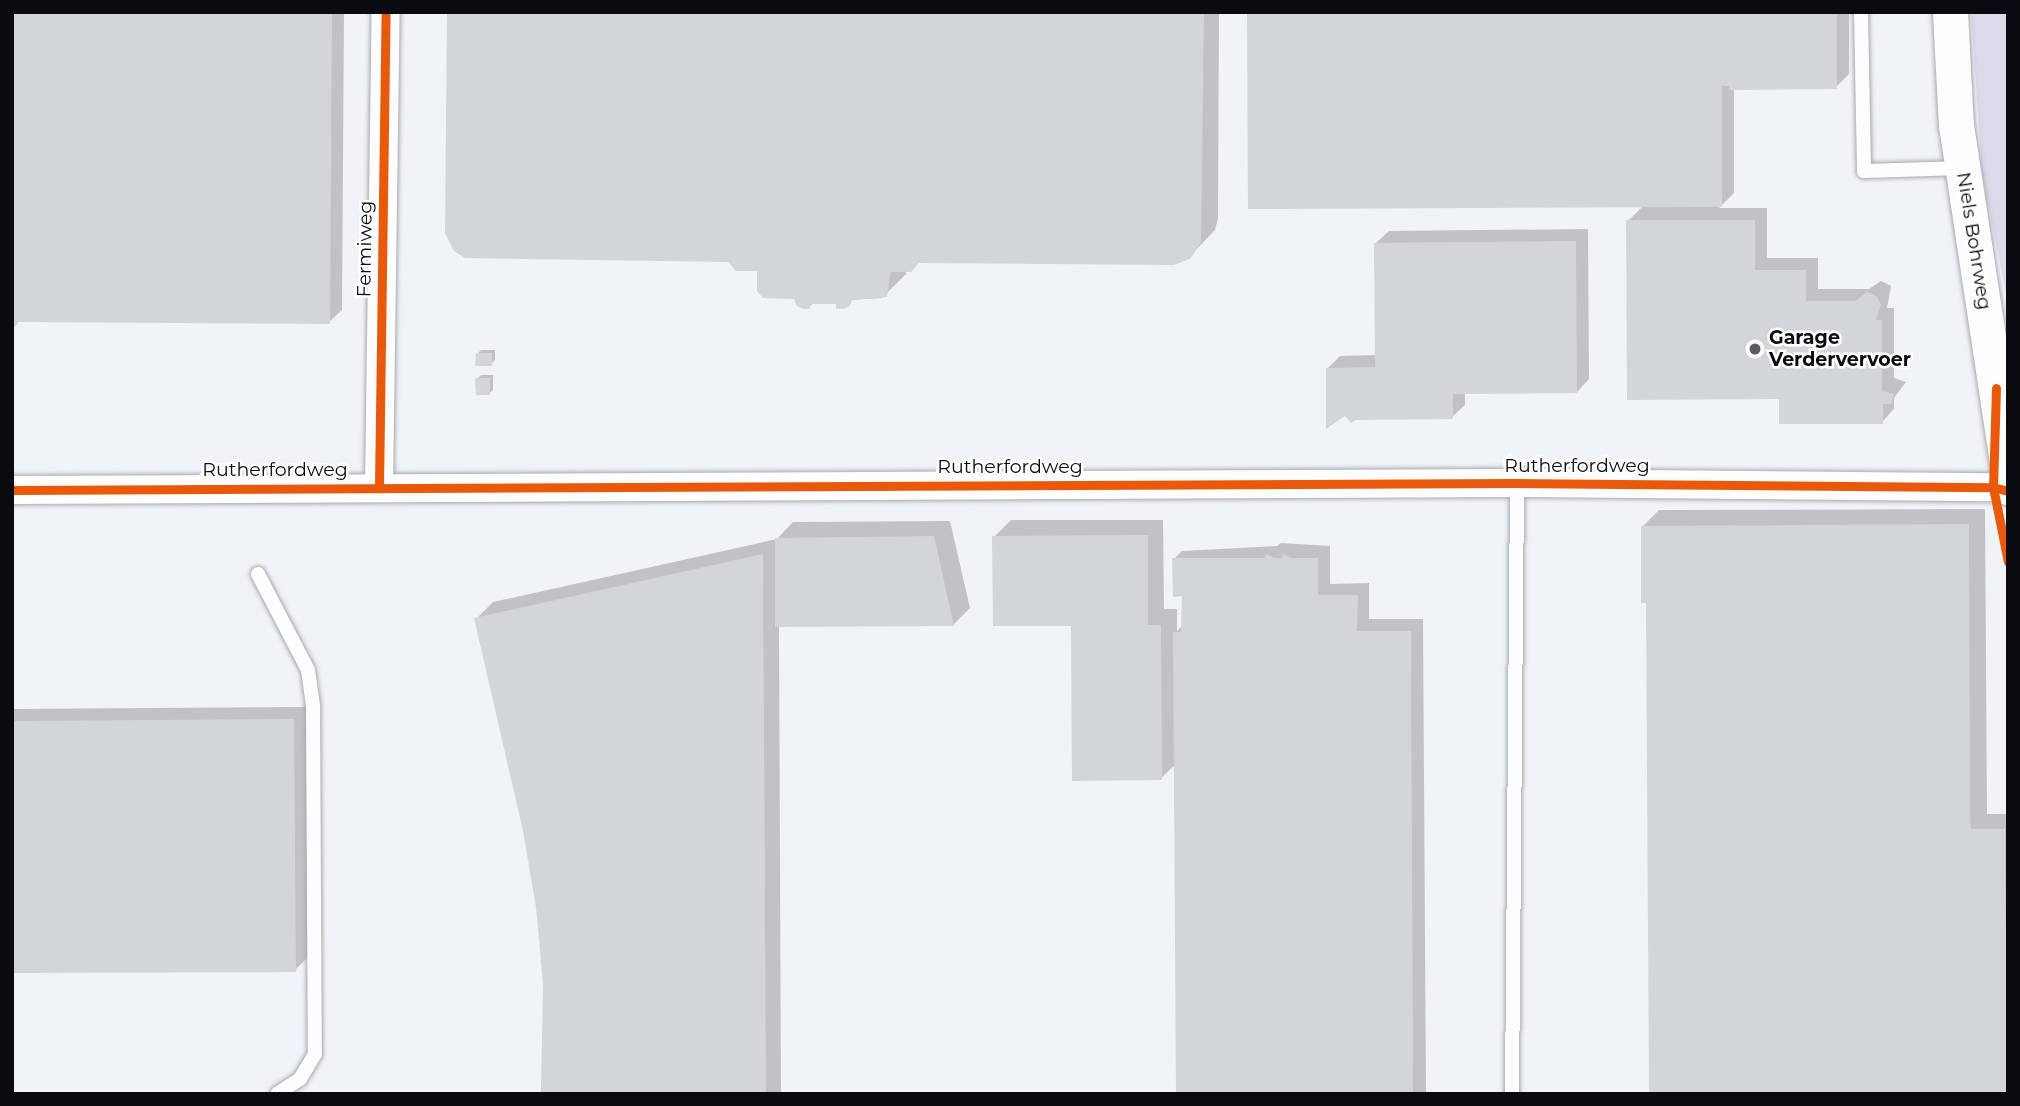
<!DOCTYPE html>
<style>
body{margin:0}
#map{position:relative;width:2020px;height:1106px;overflow:hidden;background:#f0f3f8;font-family:Montserrat,sans-serif}
div>[style]{position:absolute}
.green>*{inset:0;background:#ddd9ea}
.shadow>*{inset:0;background:#0003}
.building>*{inset:0;background:#d2d5d9}
.roads{filter:drop-shadow(0 0 2px #a8aaae) drop-shadow(0 0 2px #a8aaae)}
.service>*{height:14px;margin:-7px;padding:0 7px;transform-origin:7px;border-radius:7px;background:#fdfdfe}
.minor>*{height:28px;margin:-14px;padding:0 14px;transform-origin:14px;border-radius:14px;background:#fdfdfe}
.tertiary>*{height:35px;margin:-17.5px;padding:0 17.5px;transform-origin:17.5px;border-radius:17.5px;background:#fdfdfe}
.cycleway>*{height:9px;margin:-4.5px;padding:0 4.5px;transform-origin:4.5px;border-radius:4.5px;background:#e8590c}
.dots>*{width:19px;height:19px;translate:-50% -50%;box-sizing:border-box;border:4px solid #fff;border-radius:50%}
span{translate:-50% -50%;white-space:nowrap;text-align:center;line-height:1.15;-webkit-text-stroke:5px #fff;paint-order:stroke}
.street-label{font-size:19px;color:#090b0e}
.poi-label{font-size:19px;color:#090b0e;font-weight:700}
.left{translate:0 -50%;text-align:left}
.frame{position:absolute;inset:0;border:14px solid #090b0e;pointer-events:none}
</style>
<div id="map">
<div class="green">
<i style="clip-path:polygon(1971px 12px,2008px 12px,2008px 303px,1982px 174px)"></i>
</div>
<div class="shadow">
<i style="clip-path:polygon(12px 12px,344px 12px,342px 310px,329px 322px,18px 322px)"></i>
<i style="clip-path:polygon(449px 12px,1219px 12px,1218px 218px,1215px 230px,1187px 259px,918px 261px,906px 270px,906px 274px,882px 298px,814px 302px,809px 307px)"></i>
<i style="clip-path:polygon(1249px 12px,1849px 12px,1849px 74px,1836px 87px,1734px 88px,1734px 193px,1719px 208px,1767px 208px,1767px 258px,1818px 258px,1818px 289px,1869px 289px,1881px 281px,1891px 286px,1887px 308px,1894px 308px,1894px 378px,1906px 382px,1894px 398px,1894px 409px,1882px 422px,1781px 397px,1628px 221px,1643px 206px)"></i>
<i style="clip-path:polygon(1588px 229px,1589px 379px,1577px 392px,1465px 392px,1465px 405px,1452px 417px,1328px 368px,1340px 356px,1377px 355px,1376px 243px,1389px 231px)"></i>
<i style="clip-path:polygon(481px 350px,495px 350px,495px 360px,491px 364px,477px 354px)"></i>
<i style="clip-path:polygon(481px 375px,493px 375px,493px 390px,490px 393px,477px 379px)"></i>
<i style="clip-path:polygon(1985px 509px,1987px 814px,2008px 814px,2008px 1094px,1650px 1094px,1648px 601px,1642px 527px,1659px 510px)"></i>
<i style="clip-path:polygon(1011px 520px,1163px 520px,1164px 609px,1177px 609px,1177px 631px,1183px 625px,1183px 595px,1174px 559px,1182px 551px,1277px 546px,1281px 543px,1330px 546px,1330px 584px,1369px 583px,1369px 619px,1423px 619px,1426px 1094px,1178px 1094px,1176px 764px,1161px 778px,1073px 624px,994px 537px)"></i>
<i style="clip-path:polygon(950px 521px,970px 608px,953px 625px,779px 626px,781px 1094px,541px 1094px,545px 985px,536px 888px,476px 619px,493px 602px,777px 539px,793px 522px)"></i>
<i style="clip-path:polygon(306px 707px,308px 957px,295px 970px,12px 972px,12px 709px)"></i>
</div>
<div class="building">
<i style="clip-path:polygon(12px 12px,332px 12px,330px 324px,19px 322px,12px 330px)"></i>
<i style="clip-path:polygon(447px 12px,1204px 12px,1201px 242px,1190px 259px,1174px 265px,919px 263px,911px 272px,891px 272px,887px 297px,852px 300px,850px 306px,843px 309px,836px 309px,836px 304px,810px 304px,810px 309px,804px 309px,797px 306px,794px 299px,763px 298px,757px 291px,757px 271px,736px 271px,728px 262px,465px 258px,454px 251px,445px 233px)"></i>
<i style="clip-path:polygon(1247px 12px,1837px 12px,1837px 89px,1729px 90px,1729px 86px,1722px 86px,1722px 207px,1248px 209px)"></i>
<i style="clip-path:polygon(1626px 220px,1755px 220px,1755px 270px,1806px 270px,1806px 301px,1855px 301px,1867px 292px,1877px 297px,1881px 305px,1876px 320px,1882px 320px,1882px 391px,1894px 394px,1891px 404px,1883px 404px,1883px 424px,1779px 424px,1779px 399px,1627px 400px)"></i>
<i style="clip-path:polygon(1576px 241px,1577px 393px,1453px 394px,1453px 419px,1356px 420px,1351px 423px,1345px 416px,1326px 429px,1326px 368px,1375px 367px,1374px 243px)"></i>
<i style="clip-path:polygon(476px 353px,492px 353px,492px 366px,475px 366px)"></i>
<i style="clip-path:polygon(475px 378px,490px 378px,490px 395px,476px 395px)"></i>
<i style="clip-path:polygon(1969px 524px,1970px 819px,1971px 829px,2005px 829px,2007px 1094px,1649px 1094px,1646px 603px,1641px 603px,1641px 526px)"></i>
<i style="clip-path:polygon(1148px 535px,1148px 625px,1161px 625px,1162px 780px,1072px 781px,1071px 626px,993px 626px,992px 536px)"></i>
<i style="clip-path:polygon(934px 536px,954px 626px,775px 627px,775px 538px)"></i>
<i style="clip-path:polygon(763px 554px,766px 1094px,541px 1094px,543px 985px,536px 907px,523px 831px,474px 618px)"></i>
<i style="clip-path:polygon(1266px 554px,1275px 558px,1282px 558px,1283px 554px,1292px 558px,1318px 558px,1318px 595px,1358px 595px,1357px 631px,1411px 631px,1413px 1094px,1176px 1094px,1173px 632px,1181px 632px,1182px 596px,1173px 597px,1172px 558px,1265px 558px)"></i>
<i style="clip-path:polygon(294px 719px,296px 972px,12px 973px,12px 721px)"></i>
</div>
<div class="roads">
<div class="service">
<i style="left:1861px;top:12px;width:159px;rotate:88.9deg"></i>
<i style="left:1864px;top:171px;width:99px;rotate:-1.7deg"></i>
<i style="left:258px;top:574px;width:108px;rotate:62.5deg"></i>
<i style="left:308px;top:670px;width:35px;rotate:82deg"></i>
<i style="left:313px;top:705px;width:349px;rotate:89.7deg"></i>
<i style="left:315px;top:1054px;width:29px;rotate:121deg"></i>
<i style="left:300px;top:1079px;width:27px;rotate:147deg"></i>
<i style="left:1512px;top:1094px;width:611px;rotate:-89.53deg"></i>
</div>
<div class="minor">
<i style="left:379px;top:487px;width:475px;rotate:-89.2deg"></i>
<i style="left:12px;top:490px;width:1505px;rotate:-0.27deg"></i>
<i style="left:1517px;top:483px;width:476px;rotate:0.5deg"></i>
<i style="left:1993px;top:487px;width:16px;rotate:15deg"></i>
</div>
<div class="tertiary">
<i style="left:1950px;top:12px;width:113px;rotate:87deg"></i>
<i style="left:1956px;top:125px;width:347px;rotate:81.4deg"></i>
</div>
</div>
<div class="cycleway">
<i style="left:1996px;top:388px;width:99px;rotate:91.7deg"></i>
<i style="left:1993px;top:487px;width:76px;rotate:78.7deg"></i>
<i style="left:379px;top:487px;width:475px;rotate:-89.2deg"></i>
<i style="left:12px;top:490px;width:1505px;rotate:-0.27deg"></i>
<i style="left:1517px;top:483px;width:476px;rotate:0.5deg"></i>
<i style="left:1993px;top:487px;width:16px;rotate:15deg"></i>
</div>
<div class="dots">
<i style="left:1755px;top:349px;background:#5a5c60"></i>
</div>
<div class="street-label">
<span style="left:1974px;top:241px;rotate:81deg">Niels Bohrweg</span>
<span style="left:365px;top:249px;rotate:-89deg">Fermiweg</span>
<span style="left:1577px;top:466px">Rutherfordweg</span>
<span style="left:1010px;top:467px">Rutherfordweg</span>
<span style="left:275px;top:470px">Rutherfordweg</span>
</div>
<div class="poi-label">
<span class="left" style="left:1769px;top:349px">Garage<br>Verdervervoer</span>
</div>
<div class="frame"></div>
</div>
